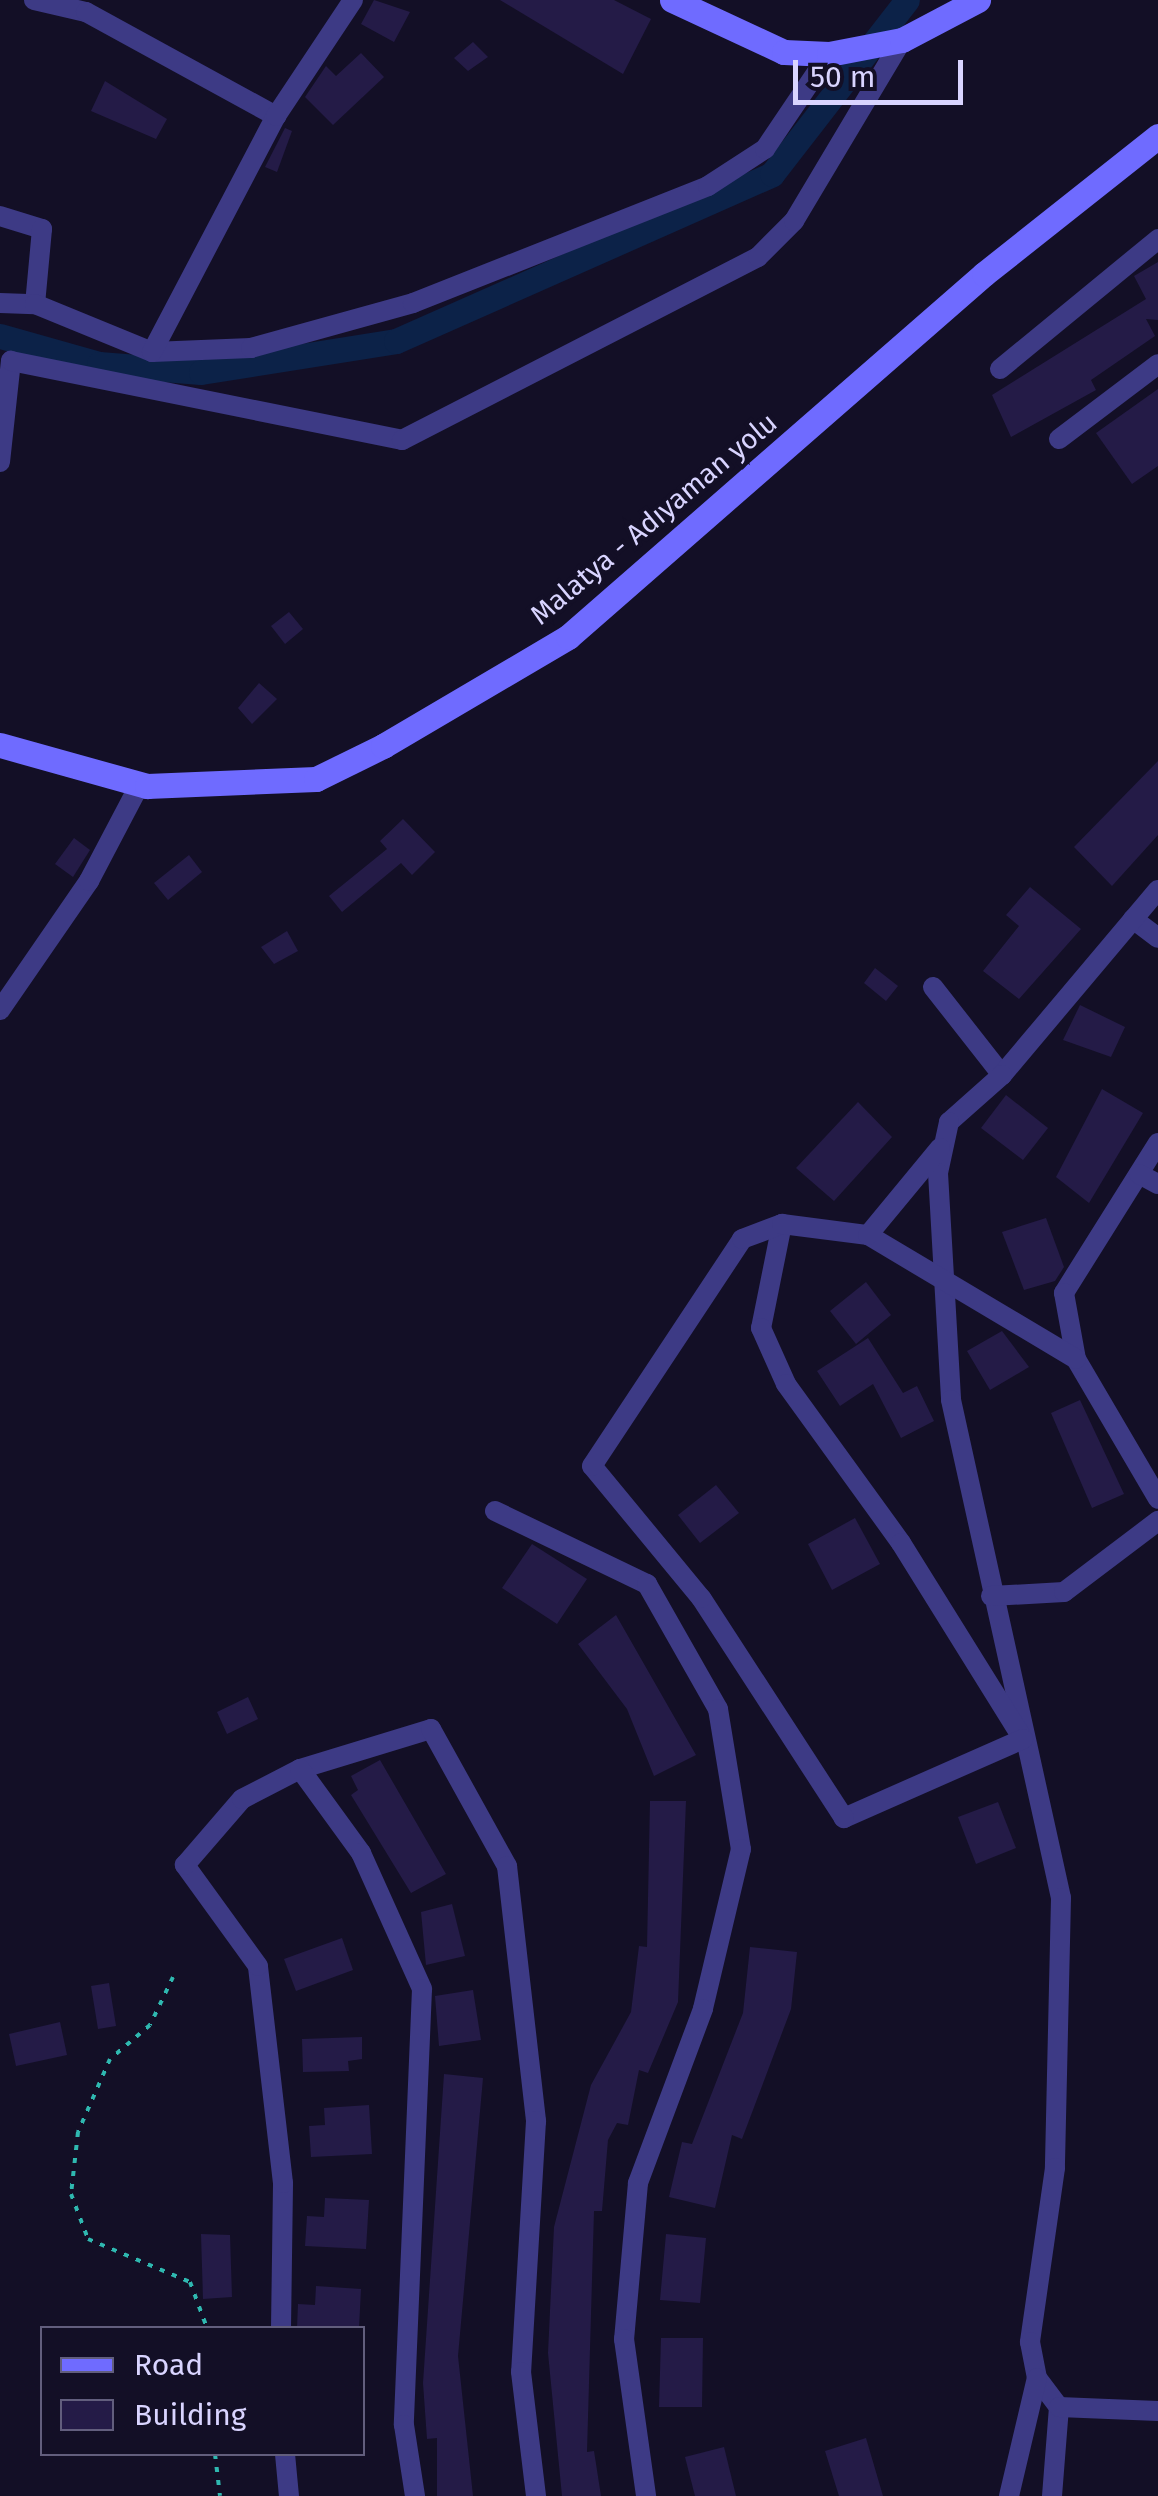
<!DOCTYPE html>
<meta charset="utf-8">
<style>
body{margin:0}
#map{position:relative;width:1158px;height:2496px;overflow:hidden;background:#130f26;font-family:"Fira Sans",sans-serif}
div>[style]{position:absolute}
.canal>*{height:25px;margin:-12.5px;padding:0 12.5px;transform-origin:12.5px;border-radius:12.5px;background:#0c2248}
.building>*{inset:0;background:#241b47}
.path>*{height:4px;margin-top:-2px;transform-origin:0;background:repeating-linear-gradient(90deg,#2fb8b0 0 5px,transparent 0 13px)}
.street>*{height:20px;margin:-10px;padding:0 10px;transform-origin:10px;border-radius:10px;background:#3d3a85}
.secondary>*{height:25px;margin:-12.5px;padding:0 12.5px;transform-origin:12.5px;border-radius:12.5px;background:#6f6bff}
span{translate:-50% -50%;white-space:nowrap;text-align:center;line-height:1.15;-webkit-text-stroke:8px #130f26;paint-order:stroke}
.street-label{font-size:28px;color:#d9d4ff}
.legend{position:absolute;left:40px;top:2326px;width:325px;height:130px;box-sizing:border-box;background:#130f26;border:2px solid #625e7d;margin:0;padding:12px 18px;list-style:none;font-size:30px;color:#d9d4ff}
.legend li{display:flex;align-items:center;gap:20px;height:50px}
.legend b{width:50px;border:2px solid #625e7d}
.scale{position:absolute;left:793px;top:60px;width:170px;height:45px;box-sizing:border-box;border:5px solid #d9d4ff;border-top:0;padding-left:12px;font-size:30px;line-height:35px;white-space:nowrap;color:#d9d4ff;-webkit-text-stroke:8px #130f26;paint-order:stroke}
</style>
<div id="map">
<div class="canal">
<i style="left:0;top:336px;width:103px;rotate:15.8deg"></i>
<i style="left:99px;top:364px;width:102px;rotate:4.5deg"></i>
<i style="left:201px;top:372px;width:197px;rotate:-9deg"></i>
<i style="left:396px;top:341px;width:411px;rotate:-23.9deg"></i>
<i style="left:772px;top:174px;width:220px;rotate:-52.2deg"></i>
</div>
<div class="building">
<i style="clip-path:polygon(374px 0,410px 12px,394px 42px,361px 24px)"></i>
<i style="clip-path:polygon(500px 0,614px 0,651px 19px,623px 74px)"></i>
<i style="clip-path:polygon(473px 42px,488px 57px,468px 71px,454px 58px)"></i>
<i style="clip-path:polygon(361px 53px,384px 77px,333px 125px,305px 97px,326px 66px,336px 76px)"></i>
<i style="clip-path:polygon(105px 81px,167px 119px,156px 139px,91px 111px)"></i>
<i style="clip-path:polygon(285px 128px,292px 131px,277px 172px,265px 167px)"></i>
<i style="clip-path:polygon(1158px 262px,1158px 320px,1146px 319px,1155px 336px,1091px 380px,1096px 390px,1011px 437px,992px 395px,1146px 299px,1134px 276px)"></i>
<i style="clip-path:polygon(1158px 389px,1158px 466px,1132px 484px,1096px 433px)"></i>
<i style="clip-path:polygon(289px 612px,303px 629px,285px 644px,271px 626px)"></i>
<i style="clip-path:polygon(259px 683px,277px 699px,252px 724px,238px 708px)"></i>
<i style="clip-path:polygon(1158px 761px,1158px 835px,1112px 886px,1074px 847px)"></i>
<i style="clip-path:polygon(403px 819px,435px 852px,412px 875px,401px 863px,342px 912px,329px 896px,387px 849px,380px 841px)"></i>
<i style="clip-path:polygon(74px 838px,90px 850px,73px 877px,55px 864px)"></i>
<i style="clip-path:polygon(189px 855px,202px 872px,168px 900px,154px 883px)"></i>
<i style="clip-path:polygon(1030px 887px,1081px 929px,1019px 999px,983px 971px,1019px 926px,1006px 915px)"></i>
<i style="clip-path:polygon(287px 931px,298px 951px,274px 964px,261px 947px)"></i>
<i style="clip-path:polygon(875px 968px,898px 986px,886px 1001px,864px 983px)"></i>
<i style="clip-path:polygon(1080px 1005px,1125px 1027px,1111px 1057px,1063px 1040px)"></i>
<i style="clip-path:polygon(1102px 1089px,1143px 1113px,1089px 1203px,1056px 1177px)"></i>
<i style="clip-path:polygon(1006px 1095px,1048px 1128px,1023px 1160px,981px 1128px)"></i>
<i style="clip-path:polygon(858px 1102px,892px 1137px,834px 1201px,796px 1168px)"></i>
<i style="clip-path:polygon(1046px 1218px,1064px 1267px,1055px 1281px,1024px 1290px,1002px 1232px)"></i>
<i style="clip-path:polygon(866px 1282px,891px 1315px,856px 1344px,830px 1311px)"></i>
<i style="clip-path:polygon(1002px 1331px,1029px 1367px,990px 1390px,967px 1351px)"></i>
<i style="clip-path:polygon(868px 1338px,903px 1393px,917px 1386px,934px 1421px,901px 1438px,873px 1384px,840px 1406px,817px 1371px)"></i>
<i style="clip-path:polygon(1080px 1400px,1124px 1494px,1092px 1508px,1051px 1413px)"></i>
<i style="clip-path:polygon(716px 1485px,739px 1513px,700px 1543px,678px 1515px)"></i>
<i style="clip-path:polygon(855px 1518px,880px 1564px,832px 1590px,808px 1544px)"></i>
<i style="clip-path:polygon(532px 1544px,587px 1579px,557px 1624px,502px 1588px)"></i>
<i style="clip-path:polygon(616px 1615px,696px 1755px,654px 1776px,627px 1709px,578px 1644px)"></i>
<i style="clip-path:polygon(248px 1697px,258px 1719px,227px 1734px,217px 1712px)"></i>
<i style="clip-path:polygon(380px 1760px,446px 1874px,411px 1893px,351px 1795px,358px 1790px,351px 1776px)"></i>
<i style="clip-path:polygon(650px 1801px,686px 1801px,678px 2002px,648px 2073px,639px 2070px,628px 2125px,617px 2123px,608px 2140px,602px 2211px,594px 2211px,587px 2452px,594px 2451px,601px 2496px,562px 2496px,548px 2353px,554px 2227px,591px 2085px,631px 2012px,639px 1946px,647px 1947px)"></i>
<i style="clip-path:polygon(998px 1802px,1016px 1848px,976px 1864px,958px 1817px)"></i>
<i style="clip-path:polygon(452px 1904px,465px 1956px,426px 1965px,421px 1912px)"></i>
<i style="clip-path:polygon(342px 1938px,353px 1970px,296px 1991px,284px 1959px)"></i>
<i style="clip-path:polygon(750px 1947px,797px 1952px,791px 2009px,742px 2139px,732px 2135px,715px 2208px,669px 2197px,682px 2142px,692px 2144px,743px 2013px)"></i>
<i style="clip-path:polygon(109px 1983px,116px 2026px,98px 2029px,91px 1986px)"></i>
<i style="clip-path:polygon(473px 1990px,481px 2040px,439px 2046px,435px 1996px)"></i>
<i style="clip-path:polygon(60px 2022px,67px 2055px,16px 2066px,9px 2034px)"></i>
<i style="clip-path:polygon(362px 2037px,362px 2059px,348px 2061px,349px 2071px,303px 2072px,302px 2039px)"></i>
<i style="clip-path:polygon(444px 2074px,483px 2078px,458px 2356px,473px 2496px,437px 2496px,437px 2438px,427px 2439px,423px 2383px)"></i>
<i style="clip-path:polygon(369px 2105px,372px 2154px,311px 2157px,309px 2126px,325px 2125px,324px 2108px)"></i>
<i style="clip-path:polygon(325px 2198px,369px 2200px,366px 2249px,305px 2246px,307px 2216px,324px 2217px)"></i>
<i style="clip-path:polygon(201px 2234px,230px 2235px,232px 2297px,203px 2299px)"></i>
<i style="clip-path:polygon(666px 2234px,706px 2238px,700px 2303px,660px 2300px)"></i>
<i style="clip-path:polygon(316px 2286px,361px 2289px,359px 2328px,297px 2328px,298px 2304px,315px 2305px)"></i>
<i style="clip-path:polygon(661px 2338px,703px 2338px,702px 2407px,659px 2407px)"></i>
<i style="clip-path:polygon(866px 2438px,883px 2496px,839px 2496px,825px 2451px)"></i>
<i style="clip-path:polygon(724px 2447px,736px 2496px,695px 2496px,685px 2457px)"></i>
</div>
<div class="path">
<i style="left:173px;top:1977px;width:53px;rotate:115.6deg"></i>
<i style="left:150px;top:2025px;width:52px;rotate:139.6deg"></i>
<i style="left:110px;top:2059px;width:80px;rotate:113.7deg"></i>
<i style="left:78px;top:2132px;width:62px;rotate:96.4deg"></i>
<i style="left:71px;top:2194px;width:48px;rotate:69.3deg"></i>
<i style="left:88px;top:2239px;width:111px;rotate:22.9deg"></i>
<i style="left:190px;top:2282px;width:49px;rotate:69.7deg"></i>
<i style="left:215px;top:2454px;width:42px;rotate:83.2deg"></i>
</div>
<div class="street">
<i style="left:34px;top:0;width:53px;rotate:13deg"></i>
<i style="left:86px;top:12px;width:217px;rotate:28.7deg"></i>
<i style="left:0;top:216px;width:44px;rotate:17.2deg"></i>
<i style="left:42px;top:229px;width:75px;rotate:95.3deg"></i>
<i style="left:0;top:303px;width:35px;rotate:2deg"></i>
<i style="left:35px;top:304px;width:126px;rotate:22.3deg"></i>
<i style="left:152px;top:352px;width:99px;rotate:-2.3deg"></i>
<i style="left:251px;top:348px;width:168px;rotate:-15.5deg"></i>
<i style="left:413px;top:303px;width:317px;rotate:-21.6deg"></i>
<i style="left:708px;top:186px;width:68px;rotate:-33deg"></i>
<i style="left:765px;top:149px;width:115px;rotate:-56deg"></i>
<i style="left:152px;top:352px;width:267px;rotate:-62.3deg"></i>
<i style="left:276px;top:116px;width:139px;rotate:-56.4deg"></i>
<i style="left:1000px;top:369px;width:205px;rotate:-39.4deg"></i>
<i style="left:1059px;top:439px;width:124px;rotate:-37.1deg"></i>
<i style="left:0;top:462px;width:102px;rotate:-83.8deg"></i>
<i style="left:11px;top:361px;width:399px;rotate:11.4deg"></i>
<i style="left:402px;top:440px;width:400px;rotate:-27.2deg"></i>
<i style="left:758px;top:257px;width:51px;rotate:-45deg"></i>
<i style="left:794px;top:221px;width:211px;rotate:-59.2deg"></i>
<i style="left:1133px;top:919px;width:31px;rotate:37deg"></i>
<i style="left:933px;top:987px;width:112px;rotate:51.9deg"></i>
<i style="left:1002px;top:1075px;width:242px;rotate:-49.9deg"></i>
<i style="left:0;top:1010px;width:157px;rotate:-55.4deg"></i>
<i style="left:89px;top:881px;width:110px;rotate:-62.3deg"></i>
<i style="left:1002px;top:1075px;width:71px;rotate:138.4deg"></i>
<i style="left:949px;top:1122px;width:52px;rotate:102.2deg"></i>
<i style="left:938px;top:1173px;width:227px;rotate:86.7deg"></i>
<i style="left:951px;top:1400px;width:510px;rotate:77.54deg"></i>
<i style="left:1061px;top:1898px;width:270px;rotate:91.3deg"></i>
<i style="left:1055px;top:2168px;width:176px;rotate:98.2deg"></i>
<i style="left:1030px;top:2342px;width:37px;rotate:79deg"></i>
<i style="left:1037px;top:2378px;width:36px;rotate:53deg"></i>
<i style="left:1158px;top:1143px;width:177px;rotate:122.1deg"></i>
<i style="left:1064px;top:1293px;width:67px;rotate:79.7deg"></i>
<i style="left:1076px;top:1359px;width:162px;rotate:59.6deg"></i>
<i style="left:1139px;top:1174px;width:21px;rotate:28deg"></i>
<i style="left:782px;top:1224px;width:106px;rotate:101.4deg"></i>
<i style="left:761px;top:1328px;width:61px;rotate:65.9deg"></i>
<i style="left:786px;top:1384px;width:196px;rotate:54.1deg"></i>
<i style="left:901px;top:1543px;width:231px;rotate:58.1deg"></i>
<i style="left:1023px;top:1739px;width:196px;rotate:156.2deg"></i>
<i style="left:844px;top:1818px;width:262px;rotate:-123deg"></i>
<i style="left:701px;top:1598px;width:171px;rotate:-129.5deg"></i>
<i style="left:592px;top:1466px;width:272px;rotate:-56.5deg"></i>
<i style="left:742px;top:1239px;width:43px;rotate:-20.6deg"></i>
<i style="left:782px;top:1224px;width:87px;rotate:7.3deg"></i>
<i style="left:868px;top:1235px;width:242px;rotate:30.8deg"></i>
<i style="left:868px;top:1235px;width:113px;rotate:-50.4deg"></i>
<i style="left:495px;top:1511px;width:169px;rotate:25.7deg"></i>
<i style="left:647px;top:1584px;width:144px;rotate:60.4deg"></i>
<i style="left:718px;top:1709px;width:142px;rotate:80.7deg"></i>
<i style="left:741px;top:1849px;width:164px;rotate:103.4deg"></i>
<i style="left:703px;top:2009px;width:186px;rotate:110.5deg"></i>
<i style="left:638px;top:2183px;width:157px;rotate:95.1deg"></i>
<i style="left:624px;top:2339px;width:159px;rotate:82deg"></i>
<i style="left:991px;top:1596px;width:73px;rotate:-3.1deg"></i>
<i style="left:1064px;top:1592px;width:118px;rotate:-37.1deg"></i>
<i style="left:300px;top:1769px;width:137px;rotate:-17deg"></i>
<i style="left:431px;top:1729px;width:157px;rotate:61deg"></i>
<i style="left:507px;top:1866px;width:257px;rotate:83.5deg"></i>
<i style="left:536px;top:2121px;width:251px;rotate:93.4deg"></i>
<i style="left:521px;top:2372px;width:125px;rotate:83.1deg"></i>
<i style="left:281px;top:2328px;width:145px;rotate:-89.2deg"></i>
<i style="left:283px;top:2183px;width:218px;rotate:-96.6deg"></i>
<i style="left:258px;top:1966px;width:125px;rotate:-125.9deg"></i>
<i style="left:185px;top:1865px;width:87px;rotate:-49.2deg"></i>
<i style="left:242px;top:1799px;width:65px;rotate:-27.3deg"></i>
<i style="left:300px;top:1769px;width:104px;rotate:54deg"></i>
<i style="left:361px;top:1853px;width:149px;rotate:65.8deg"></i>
<i style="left:422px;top:1989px;width:436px;rotate:92.4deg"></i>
<i style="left:404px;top:2425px;width:72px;rotate:81.2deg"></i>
<i style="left:285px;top:2454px;width:42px;rotate:84.6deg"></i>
<i style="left:1009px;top:2496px;width:121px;rotate:-76.7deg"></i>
<i style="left:1052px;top:2496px;width:89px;rotate:-85.5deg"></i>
<i style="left:1059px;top:2407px;width:99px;rotate:2.3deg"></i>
</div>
<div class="secondary">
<i style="left:672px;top:0;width:123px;rotate:24.9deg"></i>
<i style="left:784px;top:52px;width:45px;rotate:2.5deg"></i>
<i style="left:829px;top:54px;width:74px;rotate:-10.9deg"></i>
<i style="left:902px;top:40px;width:86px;rotate:-27.8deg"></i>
<i style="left:0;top:745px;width:153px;rotate:15.6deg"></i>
<i style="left:147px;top:786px;width:169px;rotate:-2.4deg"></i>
<i style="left:316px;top:779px;width:75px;rotate:-26.2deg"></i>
<i style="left:383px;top:746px;width:215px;rotate:-30.5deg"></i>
<i style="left:568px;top:637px;width:552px;rotate:-41.11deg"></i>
<i style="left:984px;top:274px;width:222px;rotate:-38.4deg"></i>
</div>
<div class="street-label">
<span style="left:654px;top:519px;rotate:-40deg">Malatya - Adıyaman yolu</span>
</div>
<ul class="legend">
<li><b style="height:12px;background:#6f6bff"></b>Road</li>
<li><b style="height:28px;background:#241b47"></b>Building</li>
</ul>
<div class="scale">50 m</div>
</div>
